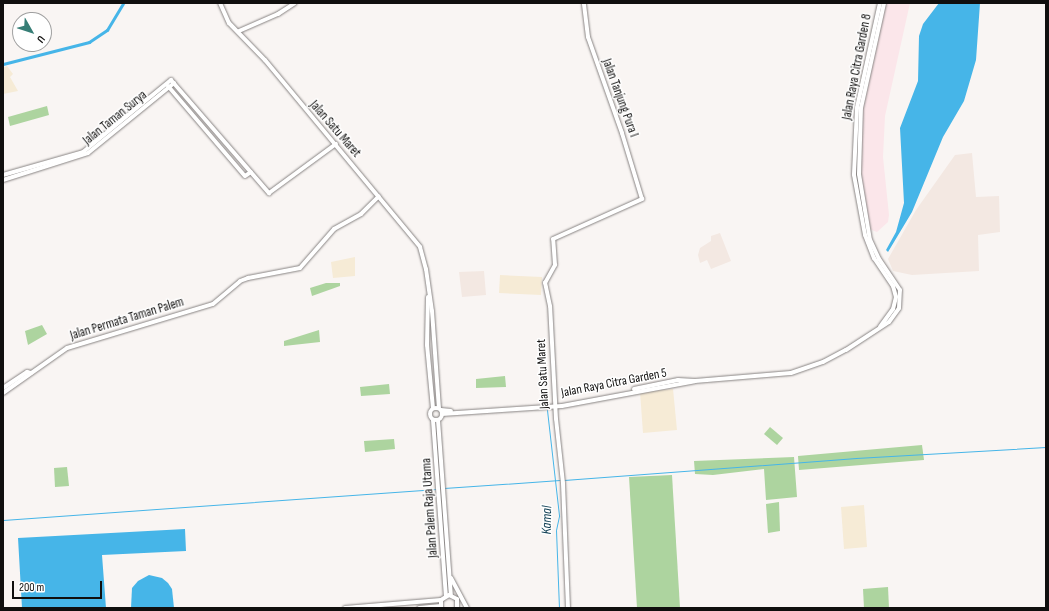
<!DOCTYPE html>
<style>
body{margin:0}
#map{position:relative;width:1049px;height:611px;overflow:hidden;background:#f9f5f3;font-family:"Sofia Sans Condensed",sans-serif}
div>[style]{position:absolute}
.commercial>*{inset:0;background:#fbe6ea}
.built>*{inset:0;background:#f3e8e2}
.education>*{inset:0;background:#f6ebd6}
.green>*{inset:0;background:#add49f}
.water>*{inset:0;background:#46b5e8}
.stream>*{height:1px;margin:-0.5px;padding:0 0.5px;transform-origin:0.5px;border-radius:0.5px;background:#46b5e8}
.canal>*{height:3px;margin:-1.5px;padding:0 1.5px;transform-origin:1.5px;border-radius:1.5px;background:#46b5e8}
.roads{filter:drop-shadow(0 0 1px #888483) drop-shadow(0 0 1px #888483)}
.minor>*{height:4px;margin:-2px;padding:0 2px;transform-origin:2px;border-radius:2px;background:#fff}
.minor>.ring{margin:-2px;padding:0;box-sizing:content-box;background:none;border:4px solid #fff;border-radius:50%}
span{translate:-50% -50%;white-space:nowrap;text-align:center;line-height:1.15;-webkit-text-stroke:3px #fff;paint-order:stroke}
.street-label{font-size:13px;color:#100f0e}
.water-label{font-size:14px;color:#0f3e53;font-style:italic}
.frame{position:absolute;inset:0;border:4px solid #100f0e;pointer-events:none}
.north{position:absolute;left:12px;top:12px;width:40px;height:40px;box-sizing:border-box;background:#fff;border:1px solid #9f9f9f;border-radius:50%;rotate:129deg;font-size:11px;font-weight:700;line-height:16px;text-align:center;color:#100f0e}
.north::after{content:'';display:block;margin:auto;width:14px;height:18px;background:#377e76;clip-path:polygon(50% 0,100% 100%,50% 72%,0 100%)}
.scale{position:absolute;left:12px;top:581px;width:90px;height:18px;box-sizing:border-box;border:2px solid #100f0e;border-top:0;padding-left:5px;font-size:12px;line-height:14px;white-space:nowrap;color:#100f0e;-webkit-text-stroke:3px #fff;paint-order:stroke}
</style>
<div id="map">
<div class="commercial">
<i style="clip-path:polygon(886px 3px,910px 3px,885px 116px,883px 157px,889px 215px,888px 222px,877px 232px,869px 229px,862px 188px,860px 143px,863px 109px)"></i>
</div>
<div class="built">
<i style="clip-path:polygon(972px 153px,976px 197px,999px 196px,1000px 232px,978px 235px,979px 271px,912px 275px,893px 271px,888px 259px,916px 210px,955px 155px)"></i>
<i style="clip-path:polygon(720px 233px,731px 261px,711px 269px,707px 260px,700px 263px,698px 255px,700px 248px,711px 241px,711px 236px)"></i>
<i style="clip-path:polygon(484px 271px,486px 295px,462px 297px,459px 272px)"></i>
</div>
<div class="education">
<i style="clip-path:polygon(7px 66px,13px 74px,10px 77px,18px 91px,3px 94px,3px 68px)"></i>
<i style="clip-path:polygon(355px 257px,355px 276px,333px 278px,331px 262px)"></i>
<i style="clip-path:polygon(500px 275px,542px 277px,541px 295px,499px 293px)"></i>
<i style="clip-path:polygon(673px 389px,677px 430px,643px 433px,640px 392px)"></i>
<i style="clip-path:polygon(864px 505px,867px 547px,844px 549px,841px 507px)"></i>
</div>
<div class="green">
<i style="clip-path:polygon(47px 106px,49px 115px,10px 126px,8px 117px)"></i>
<i style="clip-path:polygon(326px 283px,340px 283px,340px 286px,312px 296px,310px 288px)"></i>
<i style="clip-path:polygon(42px 325px,47px 334px,28px 345px,25px 331px)"></i>
<i style="clip-path:polygon(319px 330px,320px 342px,284px 346px,284px 341px)"></i>
<i style="clip-path:polygon(505px 376px,506px 387px,476px 388px,476px 379px)"></i>
<i style="clip-path:polygon(389px 384px,390px 394px,361px 396px,360px 387px)"></i>
<i style="clip-path:polygon(770px 427px,783px 438px,777px 445px,764px 434px)"></i>
<i style="clip-path:polygon(394px 439px,395px 449px,365px 452px,364px 441px)"></i>
<i style="clip-path:polygon(922px 445px,924px 460px,799px 470px,798px 456px)"></i>
<i style="clip-path:polygon(794px 457px,797px 497px,766px 500px,764px 469px,713px 475px,695px 474px,694px 461px)"></i>
<i style="clip-path:polygon(67px 467px,69px 486px,55px 487px,54px 468px)"></i>
<i style="clip-path:polygon(672px 475px,680px 608px,637px 608px,629px 477px)"></i>
<i style="clip-path:polygon(779px 502px,780px 531px,768px 533px,766px 504px)"></i>
<i style="clip-path:polygon(888px 587px,889px 608px,864px 608px,863px 589px)"></i>
</div>
<div class="water">
<i style="clip-path:polygon(939px 3px,980px 3px,976px 60px,964px 101px,943px 137px,912px 212px,888px 252px,886px 250px,896px 232px,904px 203px,900px 128px,918px 81px,919px 36px,923px 24px)"></i>
<i style="clip-path:polygon(185px 529px,186px 551px,102px 555px,106px 608px,22px 608px,18px 538px)"></i>
<i style="clip-path:polygon(149px 575px,162px 578px,168px 583px,172px 589px,174px 608px,131px 608px,132px 588px,138px 581px)"></i>
</div>
<div class="stream">
<i style="left:547px;top:410px;width:107px;rotate:83.5deg"></i>
<i style="left:559px;top:516px;width:14px;rotate:102deg"></i>
<i style="left:556px;top:530px;width:78px;rotate:87.8deg"></i>
<i style="left:564px;top:480px;width:293px;rotate:-4.3deg"></i>
<i style="left:856px;top:458px;width:190px;rotate:-3.3deg"></i>
<i style="left:444px;top:488px;width:116px;rotate:-3.9deg"></i>
<i style="left:3px;top:520px;width:435px;rotate:-4.1deg"></i>
</div>
<div class="canal">
<i style="left:3px;top:64px;width:89px;rotate:-14.3deg"></i>
<i style="left:89px;top:42px;width:22px;rotate:-34deg"></i>
<i style="left:107px;top:30px;width:31px;rotate:-59deg"></i>
</div>
<div class="roads">
<div class="minor">
<i style="left:220px;top:3px;width:22px;rotate:66deg"></i>
<i style="left:229px;top:23px;width:52px;rotate:45.8deg"></i>
<i style="left:265px;top:60px;width:243px;rotate:50.3deg"></i>
<i style="left:420px;top:247px;width:23px;rotate:75deg"></i>
<i style="left:426px;top:269px;width:42px;rotate:81.9deg"></i>
<i style="left:432px;top:311px;width:97px;rotate:85.9deg"></i>
<i style="left:880px;top:3px;width:107px;rotate:102.4deg"></i>
<i style="left:857px;top:108px;width:67px;rotate:92.6deg"></i>
<i style="left:854px;top:175px;width:61px;rotate:79.6deg"></i>
<i style="left:865px;top:235px;width:25px;rotate:69deg"></i>
<i style="left:874px;top:258px;width:34px;rotate:56deg"></i>
<i style="left:893px;top:286px;width:11px;rotate:75deg"></i>
<i style="left:896px;top:297px;width:12px;rotate:104deg"></i>
<i style="left:893px;top:309px;width:22px;rotate:126deg"></i>
<i style="left:239px;top:31px;width:43px;rotate:-23.6deg"></i>
<i style="left:278px;top:14px;width:20px;rotate:-33deg"></i>
<i style="left:168px;top:86px;width:118px;rotate:49.5deg"></i>
<i style="left:245px;top:176px;width:7px;rotate:-34deg"></i>
<i style="left:3px;top:175px;width:83px;rotate:-16deg"></i>
<i style="left:83px;top:152px;width:114px;rotate:-39.3deg"></i>
<i style="left:171px;top:80px;width:150px;rotate:49.1deg"></i>
<i style="left:269px;top:193px;width:83px;rotate:-36.2deg"></i>
<i style="left:3px;top:180px;width:89px;rotate:-17.6deg"></i>
<i style="left:88px;top:153px;width:111px;rotate:-39.1deg"></i>
<i style="left:428px;top:297px;width:48px;rotate:91.2deg"></i>
<i style="left:427px;top:345px;width:63px;rotate:84.6deg"></i>
<i style="left:3px;top:388px;width:29px;rotate:-34deg"></i>
<i style="left:27px;top:372px;width:4px;rotate:14deg"></i>
<i style="left:634px;top:389px;width:45px;rotate:-11.6deg"></i>
<i style="left:678px;top:380px;width:17px;rotate:3deg"></i>
<i style="left:3px;top:393px;width:78px;rotate:-35.1deg"></i>
<i style="left:67px;top:348px;width:152px;rotate:-16.8deg"></i>
<i style="left:213px;top:304px;width:35px;rotate:-40deg"></i>
<i style="left:240px;top:281px;width:9px;rotate:-21deg"></i>
<i style="left:248px;top:278px;width:53px;rotate:-10.9deg"></i>
<i style="left:300px;top:268px;width:52px;rotate:-48.9deg"></i>
<i style="left:334px;top:229px;width:31px;rotate:-29deg"></i>
<i style="left:361px;top:214px;width:25px;rotate:-45deg"></i>
<i class="ring" style="left:430px;top:408px;width:8px;height:8px"></i>
<i style="left:441px;top:410px;width:10px;rotate:6deg"></i>
<i style="left:442px;top:414px;width:120px;rotate:-3.8deg"></i>
<i style="left:562px;top:406px;width:135px;rotate:-10.6deg"></i>
<i style="left:695px;top:381px;width:96px;rotate:-4.8deg"></i>
<i style="left:791px;top:373px;width:34px;rotate:-19deg"></i>
<i style="left:823px;top:362px;width:26px;rotate:-28deg"></i>
<i style="left:846px;top:350px;width:51px;rotate:-33.1deg"></i>
<i style="left:889px;top:322px;width:17px;rotate:-54deg"></i>
<i style="left:899px;top:308px;width:18px;rotate:-87deg"></i>
<i style="left:900px;top:290px;width:37px;rotate:-124deg"></i>
<i style="left:879px;top:259px;width:21px;rotate:-115deg"></i>
<i style="left:870px;top:240px;width:67px;rotate:-99.5deg"></i>
<i style="left:859px;top:174px;width:66px;rotate:-88.3deg"></i>
<i style="left:861px;top:108px;width:107px;rotate:-77.6deg"></i>
<i style="left:433px;top:420px;width:176px;rotate:85.8deg"></i>
<i style="left:438px;top:420px;width:175px;rotate:85.8deg"></i>
<i style="left:451px;top:578px;width:34px;rotate:62deg"></i>
<i style="left:345px;top:608px;width:96px;rotate:-4.8deg"></i>
<i style="left:419px;top:608px;width:22px;rotate:-5deg"></i>
<i style="left:441px;top:608px;width:8px;rotate:-90deg"></i>
<i style="left:441px;top:600px;width:9px;rotate:-32deg"></i>
<i style="left:449px;top:595px;width:9px;rotate:27deg"></i>
<i style="left:457px;top:599px;width:9px;rotate:90deg"></i>
<i style="left:568px;top:608px;width:125px;rotate:-92.3deg"></i>
<i style="left:563px;top:483px;width:64px;rotate:-96.2deg"></i>
<i style="left:556px;top:419px;width:113px;rotate:-93deg"></i>
<i style="left:550px;top:306px;width:24px;rotate:-102deg"></i>
<i style="left:545px;top:283px;width:21px;rotate:-61deg"></i>
<i style="left:555px;top:265px;width:26px;rotate:-94deg"></i>
<i style="left:553px;top:239px;width:98px;rotate:-24.2deg"></i>
<i style="left:642px;top:199px;width:69px;rotate:-106.9deg"></i>
<i style="left:622px;top:133px;width:102px;rotate:-109.5deg"></i>
<i style="left:588px;top:37px;width:34px;rotate:-97deg"></i>
</div>
</div>
<div class="street-label">
<span style="left:857px;top:67px;rotate:-79deg">Jalan Raya Citra Garden 8</span>
<span style="left:620px;top:98px;rotate:70deg">Jalan Tanjung Pura I</span>
<span style="left:115px;top:118px;rotate:-39deg">Jalan Taman Surya</span>
<span style="left:335px;top:129px;rotate:49deg">Jalan Satu Maret</span>
<span style="left:127px;top:319px;rotate:-17deg">Jalan Permata Taman Palem</span>
<span style="left:543px;top:374px;rotate:-93deg">Jalan Satu Maret</span>
<span style="left:614px;top:383px;rotate:-11deg">Jalan Raya Citra Garden 5</span>
<span style="left:430px;top:508px;rotate:-94deg">Jalan Palem Raja Utama</span>
</div>
<div class="water-label">
<span style="left:547px;top:520px;rotate:-89deg">Kamal</span>
</div>
<div class="frame"></div>
<div class="north">U</div>
<div class="scale">200 m</div>
</div>
